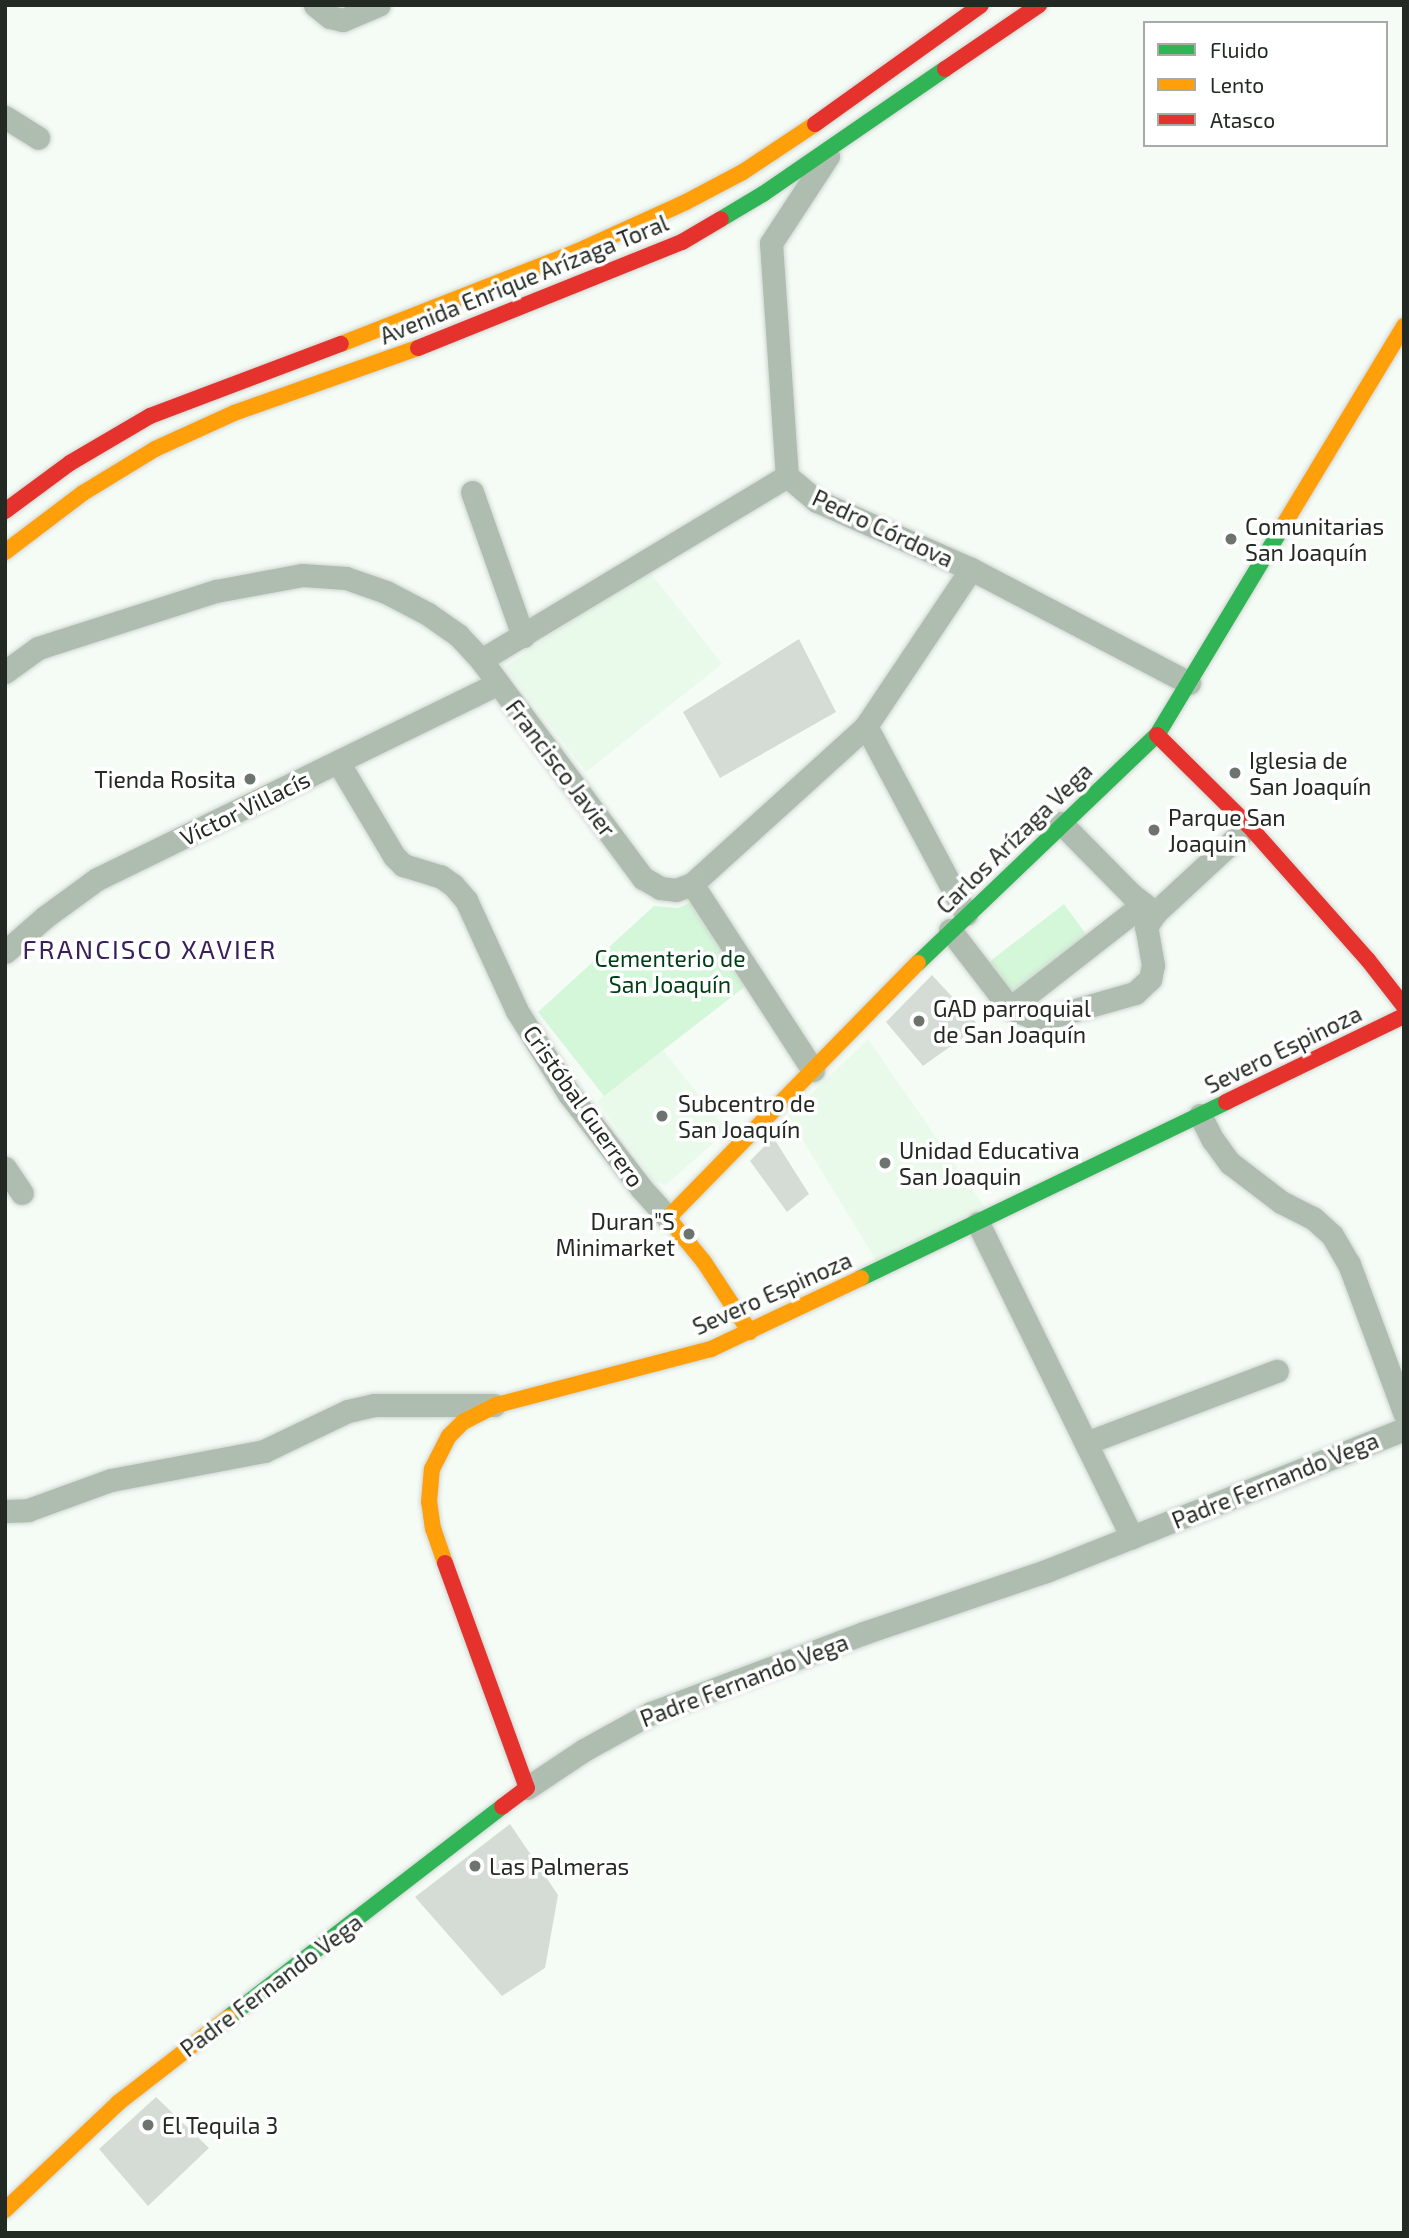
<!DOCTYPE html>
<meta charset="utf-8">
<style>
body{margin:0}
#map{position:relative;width:1409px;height:2238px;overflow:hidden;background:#f5fcf6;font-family:"Exo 2",sans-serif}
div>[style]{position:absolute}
.built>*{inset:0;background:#e9faeb}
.green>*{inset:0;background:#d4f6d9}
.building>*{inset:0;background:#d5dcd6}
.roads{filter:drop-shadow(0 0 2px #d0d5d1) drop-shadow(0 0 2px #d0d5d1)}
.street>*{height:23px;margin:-11.5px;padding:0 11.5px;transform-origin:11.5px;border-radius:11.5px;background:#aebdb0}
.fast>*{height:16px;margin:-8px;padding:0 8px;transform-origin:8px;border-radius:8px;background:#30b455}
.slow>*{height:16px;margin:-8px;padding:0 8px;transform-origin:8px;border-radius:8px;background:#ff9f0a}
.jam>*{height:16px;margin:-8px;padding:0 8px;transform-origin:8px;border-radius:8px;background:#e5322d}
.dots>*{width:19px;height:19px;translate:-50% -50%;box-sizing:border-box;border:4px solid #fff;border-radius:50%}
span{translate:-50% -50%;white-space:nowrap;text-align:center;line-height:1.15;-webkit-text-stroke:7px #fff;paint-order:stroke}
.street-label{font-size:23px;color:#222a23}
.poi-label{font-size:23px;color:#222a23}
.left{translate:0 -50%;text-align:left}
.right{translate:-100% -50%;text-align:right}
.park-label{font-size:23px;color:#003f16}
.quarter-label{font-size:26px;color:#38215a;letter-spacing:2px}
.frame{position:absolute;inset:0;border:7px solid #222a23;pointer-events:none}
.legend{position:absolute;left:1143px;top:21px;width:245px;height:126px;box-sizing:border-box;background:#fff;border:2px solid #a7aaa7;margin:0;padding:9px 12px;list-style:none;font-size:21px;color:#222a23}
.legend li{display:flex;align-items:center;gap:14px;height:35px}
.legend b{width:35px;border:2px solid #a7aaa7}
</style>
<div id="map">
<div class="built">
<i style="clip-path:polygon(647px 568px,722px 664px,586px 772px,505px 667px)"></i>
<i style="clip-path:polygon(868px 1039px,986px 1209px,877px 1262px,788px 1116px)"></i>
<i style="clip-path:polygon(663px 1050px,727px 1131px,666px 1185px,654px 1181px,597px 1101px)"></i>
</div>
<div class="green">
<i style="clip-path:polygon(696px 900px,747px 985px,604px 1096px,538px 1012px,654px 906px,678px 908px)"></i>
<i style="clip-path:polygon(1064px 904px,1091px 941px,1013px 1006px,980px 969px)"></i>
</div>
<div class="building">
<i style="clip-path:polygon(799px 639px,836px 712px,720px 778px,683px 712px)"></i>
<i style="clip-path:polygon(932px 975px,979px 1026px,923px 1066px,886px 1022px)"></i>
<i style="clip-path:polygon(773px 1137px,809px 1194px,787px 1212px,750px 1161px)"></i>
<i style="clip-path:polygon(510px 1824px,558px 1895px,545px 1968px,502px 1996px,415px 1897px)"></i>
<i style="clip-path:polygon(156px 2097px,209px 2148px,148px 2206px,99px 2149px)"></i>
</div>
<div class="roads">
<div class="street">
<i style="left:315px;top:5px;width:19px;rotate:39deg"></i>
<i style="left:330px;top:17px;width:13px;rotate:13deg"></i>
<i style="left:343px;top:20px;width:39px;rotate:-23deg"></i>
<i style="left:5px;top:117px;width:39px;rotate:32deg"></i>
<i style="left:828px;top:156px;width:104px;rotate:123.2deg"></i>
<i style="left:771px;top:243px;width:234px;rotate:86.1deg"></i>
<i style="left:787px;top:476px;width:39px;rotate:40deg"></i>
<i style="left:817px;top:501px;width:168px;rotate:23.8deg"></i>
<i style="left:971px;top:569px;width:246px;rotate:27.6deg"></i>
<i style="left:472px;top:492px;width:153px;rotate:70.5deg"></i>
<i style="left:481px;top:660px;width:357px;rotate:-31deg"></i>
<i style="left:5px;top:672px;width:41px;rotate:-36deg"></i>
<i style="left:38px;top:648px;width:187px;rotate:-17.8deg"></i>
<i style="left:216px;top:591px;width:87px;rotate:-10.5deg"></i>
<i style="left:302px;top:575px;width:44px;rotate:3.9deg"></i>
<i style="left:346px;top:578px;width:42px;rotate:19.3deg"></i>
<i style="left:386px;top:592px;width:47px;rotate:27.6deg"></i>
<i style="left:428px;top:614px;width:37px;rotate:35deg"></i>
<i style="left:458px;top:635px;width:34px;rotate:47deg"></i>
<i style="left:481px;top:660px;width:272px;rotate:53.4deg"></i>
<i style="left:643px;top:878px;width:20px;rotate:30deg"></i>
<i style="left:660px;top:888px;width:16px;rotate:7deg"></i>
<i style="left:676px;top:890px;width:17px;rotate:-21deg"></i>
<i style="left:692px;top:884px;width:235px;rotate:-42.2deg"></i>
<i style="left:866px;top:726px;width:189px;rotate:-56.2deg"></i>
<i style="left:866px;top:726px;width:213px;rotate:62deg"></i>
<i style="left:338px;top:762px;width:109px;rotate:59.2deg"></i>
<i style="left:394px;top:856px;width:13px;rotate:45deg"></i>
<i style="left:403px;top:865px;width:39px;rotate:17deg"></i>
<i style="left:440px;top:876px;width:16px;rotate:35deg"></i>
<i style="left:453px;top:885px;width:20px;rotate:49deg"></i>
<i style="left:466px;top:900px;width:122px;rotate:65.3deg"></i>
<i style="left:517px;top:1011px;width:98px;rotate:57.9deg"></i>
<i style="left:569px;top:1094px;width:118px;rotate:52.5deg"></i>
<i style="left:641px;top:1188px;width:40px;rotate:48deg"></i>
<i style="left:1061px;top:823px;width:100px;rotate:45.4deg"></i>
<i style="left:1131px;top:894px;width:31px;rotate:38deg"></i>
<i style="left:1155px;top:913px;width:128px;rotate:-42.8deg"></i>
<i style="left:692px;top:884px;width:222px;rotate:57deg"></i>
<i style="left:950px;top:930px;width:98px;rotate:52.4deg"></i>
<i style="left:1010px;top:1008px;width:169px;rotate:-38deg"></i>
<i style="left:5px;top:952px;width:53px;rotate:-41.2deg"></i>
<i style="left:45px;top:917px;width:64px;rotate:-36.2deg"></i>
<i style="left:97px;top:879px;width:445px;rotate:-26deg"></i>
<i style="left:1010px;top:1008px;width:32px;rotate:22deg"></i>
<i style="left:1040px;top:1020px;width:99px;rotate:-15.9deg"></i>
<i style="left:1135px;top:993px;width:21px;rotate:-43deg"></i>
<i style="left:1150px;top:979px;width:14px;rotate:-78deg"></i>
<i style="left:1153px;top:965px;width:39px;rotate:-100deg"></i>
<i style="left:1146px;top:927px;width:17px;rotate:-57deg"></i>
<i style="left:1200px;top:1115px;width:28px;rotate:63deg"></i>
<i style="left:1213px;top:1140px;width:29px;rotate:54deg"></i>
<i style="left:1230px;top:1163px;width:64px;rotate:37.4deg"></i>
<i style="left:1281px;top:1202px;width:36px;rotate:27deg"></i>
<i style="left:1313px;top:1218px;width:25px;rotate:42deg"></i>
<i style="left:1332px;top:1235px;width:34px;rotate:60deg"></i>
<i style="left:1349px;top:1264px;width:158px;rotate:69.6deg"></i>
<i style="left:5px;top:1168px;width:30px;rotate:56deg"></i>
<i style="left:978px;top:1223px;width:350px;rotate:63.9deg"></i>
<i style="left:1086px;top:1443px;width:204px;rotate:-20.7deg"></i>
<i style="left:5px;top:1511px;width:23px;rotate:-2deg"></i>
<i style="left:28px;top:1510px;width:88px;rotate:-19.9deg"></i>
<i style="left:111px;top:1480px;width:156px;rotate:-10.7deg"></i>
<i style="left:264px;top:1451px;width:93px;rotate:-25.5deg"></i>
<i style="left:348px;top:1411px;width:27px;rotate:-13deg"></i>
<i style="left:374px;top:1405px;width:120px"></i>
<i style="left:527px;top:1788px;width:69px;rotate:-33.7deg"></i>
<i style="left:584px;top:1750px;width:77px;rotate:-28.9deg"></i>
<i style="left:651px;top:1713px;width:228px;rotate:-20.6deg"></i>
<i style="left:864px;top:1633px;width:192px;rotate:-18.8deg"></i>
<i style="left:1046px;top:1571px;width:385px;rotate:-21.6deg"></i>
</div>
<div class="fast">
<i style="left:721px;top:219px;width:49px;rotate:-30.8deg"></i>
<i style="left:763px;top:194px;width:221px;rotate:-34.5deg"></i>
<i style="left:918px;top:963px;width:330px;rotate:-43.7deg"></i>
<i style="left:1157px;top:735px;width:244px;rotate:-58.9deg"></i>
<i style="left:861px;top:1278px;width:405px;rotate:-25.7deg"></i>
<i style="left:229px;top:2017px;width:344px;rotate:-37.6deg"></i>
</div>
<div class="slow">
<i style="left:341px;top:344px;width:252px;rotate:-21.4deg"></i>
<i style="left:576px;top:252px;width:121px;rotate:-24.4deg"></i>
<i style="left:686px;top:202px;width:64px;rotate:-27.8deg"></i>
<i style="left:743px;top:172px;width:87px;rotate:-33.7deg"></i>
<i style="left:1283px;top:526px;width:234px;rotate:-58.8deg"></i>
<i style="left:5px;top:552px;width:98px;rotate:-37.1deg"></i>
<i style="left:83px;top:493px;width:84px;rotate:-31.4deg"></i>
<i style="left:155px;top:449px;width:87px;rotate:-24.5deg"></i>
<i style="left:234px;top:413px;width:195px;rotate:-19.5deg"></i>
<i style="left:750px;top:1332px;width:84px;rotate:-123.3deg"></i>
<i style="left:704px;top:1262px;width:57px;rotate:-129.3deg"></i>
<i style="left:668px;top:1218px;width:357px;rotate:-45.6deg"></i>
<i style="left:445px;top:1563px;width:36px;rotate:-109deg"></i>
<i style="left:433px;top:1529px;width:27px;rotate:-98deg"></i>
<i style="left:429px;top:1502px;width:33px;rotate:-85deg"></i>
<i style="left:432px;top:1469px;width:37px;rotate:-63deg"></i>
<i style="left:449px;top:1436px;width:20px;rotate:-45deg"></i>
<i style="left:463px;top:1422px;width:38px;rotate:-27deg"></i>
<i style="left:497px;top:1405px;width:221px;rotate:-14.7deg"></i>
<i style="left:711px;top:1349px;width:166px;rotate:-25.3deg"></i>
<i style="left:5px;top:2210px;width:156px;rotate:-43.4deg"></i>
<i style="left:118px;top:2103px;width:140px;rotate:-37.8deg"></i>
</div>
<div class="jam">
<i style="left:945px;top:69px;width:114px;rotate:-34.2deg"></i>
<i style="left:815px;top:124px;width:204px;rotate:-35.6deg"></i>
<i style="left:418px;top:348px;width:284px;rotate:-21.9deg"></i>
<i style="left:682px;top:242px;width:45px;rotate:-30.5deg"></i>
<i style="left:5px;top:511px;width:81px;rotate:-36.4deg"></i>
<i style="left:70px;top:463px;width:93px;rotate:-30.4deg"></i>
<i style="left:150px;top:416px;width:204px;rotate:-20.7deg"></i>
<i style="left:1157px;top:735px;width:129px;rotate:44.7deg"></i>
<i style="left:1249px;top:826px;width:179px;rotate:48.4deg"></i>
<i style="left:1368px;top:960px;width:58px;rotate:52deg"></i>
<i style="left:1226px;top:1102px;width:198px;rotate:-25.8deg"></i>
<i style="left:445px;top:1563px;width:239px;rotate:70deg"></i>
<i style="left:527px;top:1788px;width:31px;rotate:143deg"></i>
</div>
</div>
<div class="dots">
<i style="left:1231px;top:539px;background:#6c746d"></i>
<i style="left:1235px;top:773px;background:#6c746d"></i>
<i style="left:250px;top:779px;background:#6c746d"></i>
<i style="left:1154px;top:830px;background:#6c746d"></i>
<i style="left:919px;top:1021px;background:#6c746d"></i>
<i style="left:662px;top:1116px;background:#6c746d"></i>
<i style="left:885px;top:1163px;background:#6c746d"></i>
<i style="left:689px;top:1234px;background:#6c746d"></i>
<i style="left:475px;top:1866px;background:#6c746d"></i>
<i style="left:148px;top:2125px;background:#6c746d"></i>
</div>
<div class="street-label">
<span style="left:524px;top:279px;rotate:-22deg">Avenida Enrique Arízaga Toral</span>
<span style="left:883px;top:528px;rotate:25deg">Pedro Córdova</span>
<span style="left:561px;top:768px;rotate:53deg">Francisco Javier</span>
<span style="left:245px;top:808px;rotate:-26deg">Víctor Villacís</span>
<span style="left:1014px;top:838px;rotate:-44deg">Carlos Arízaga Vega</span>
<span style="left:1283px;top:1049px;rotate:-26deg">Severo Espinoza</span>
<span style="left:584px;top:1106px;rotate:55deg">Cristóbal Guerrero</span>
<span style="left:772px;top:1293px;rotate:-24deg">Severo Espinoza</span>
<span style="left:1275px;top:1480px;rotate:-22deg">Padre Fernando Vega</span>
<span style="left:744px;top:1680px;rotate:-21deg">Padre Fernando Vega</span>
<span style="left:271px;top:1985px;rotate:-37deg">Padre Fernando Vega</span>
</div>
<div class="poi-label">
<span class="left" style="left:1245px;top:539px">Comunitarias<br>San Joaquín</span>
<span class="left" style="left:1249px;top:773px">Iglesia de<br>San Joaquín</span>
<span class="right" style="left:236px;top:779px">Tienda Rosita</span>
<span class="left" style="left:1168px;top:830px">Parque San<br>Joaquin</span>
<span class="left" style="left:933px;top:1021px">GAD parroquial<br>de San Joaquín</span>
<span class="left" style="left:678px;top:1116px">Subcentro de<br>San Joaquín</span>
<span class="left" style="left:899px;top:1163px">Unidad Educativa<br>San Joaquin</span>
<span class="right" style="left:675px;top:1234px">Duran"S<br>Minimarket</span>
<span class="left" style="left:489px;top:1866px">Las Palmeras</span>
<span class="left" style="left:162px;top:2125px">El Tequila 3</span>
</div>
<div class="park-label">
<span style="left:670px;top:971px">Cementerio de<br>San Joaquín</span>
</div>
<div class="quarter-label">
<span style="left:150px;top:949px">FRANCISCO XAVIER</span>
</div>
<div class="frame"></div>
<ul class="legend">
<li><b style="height:9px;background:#30b455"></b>Fluido</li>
<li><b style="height:9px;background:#ff9f0a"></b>Lento</li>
<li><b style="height:9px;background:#e5322d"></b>Atasco</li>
</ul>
</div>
